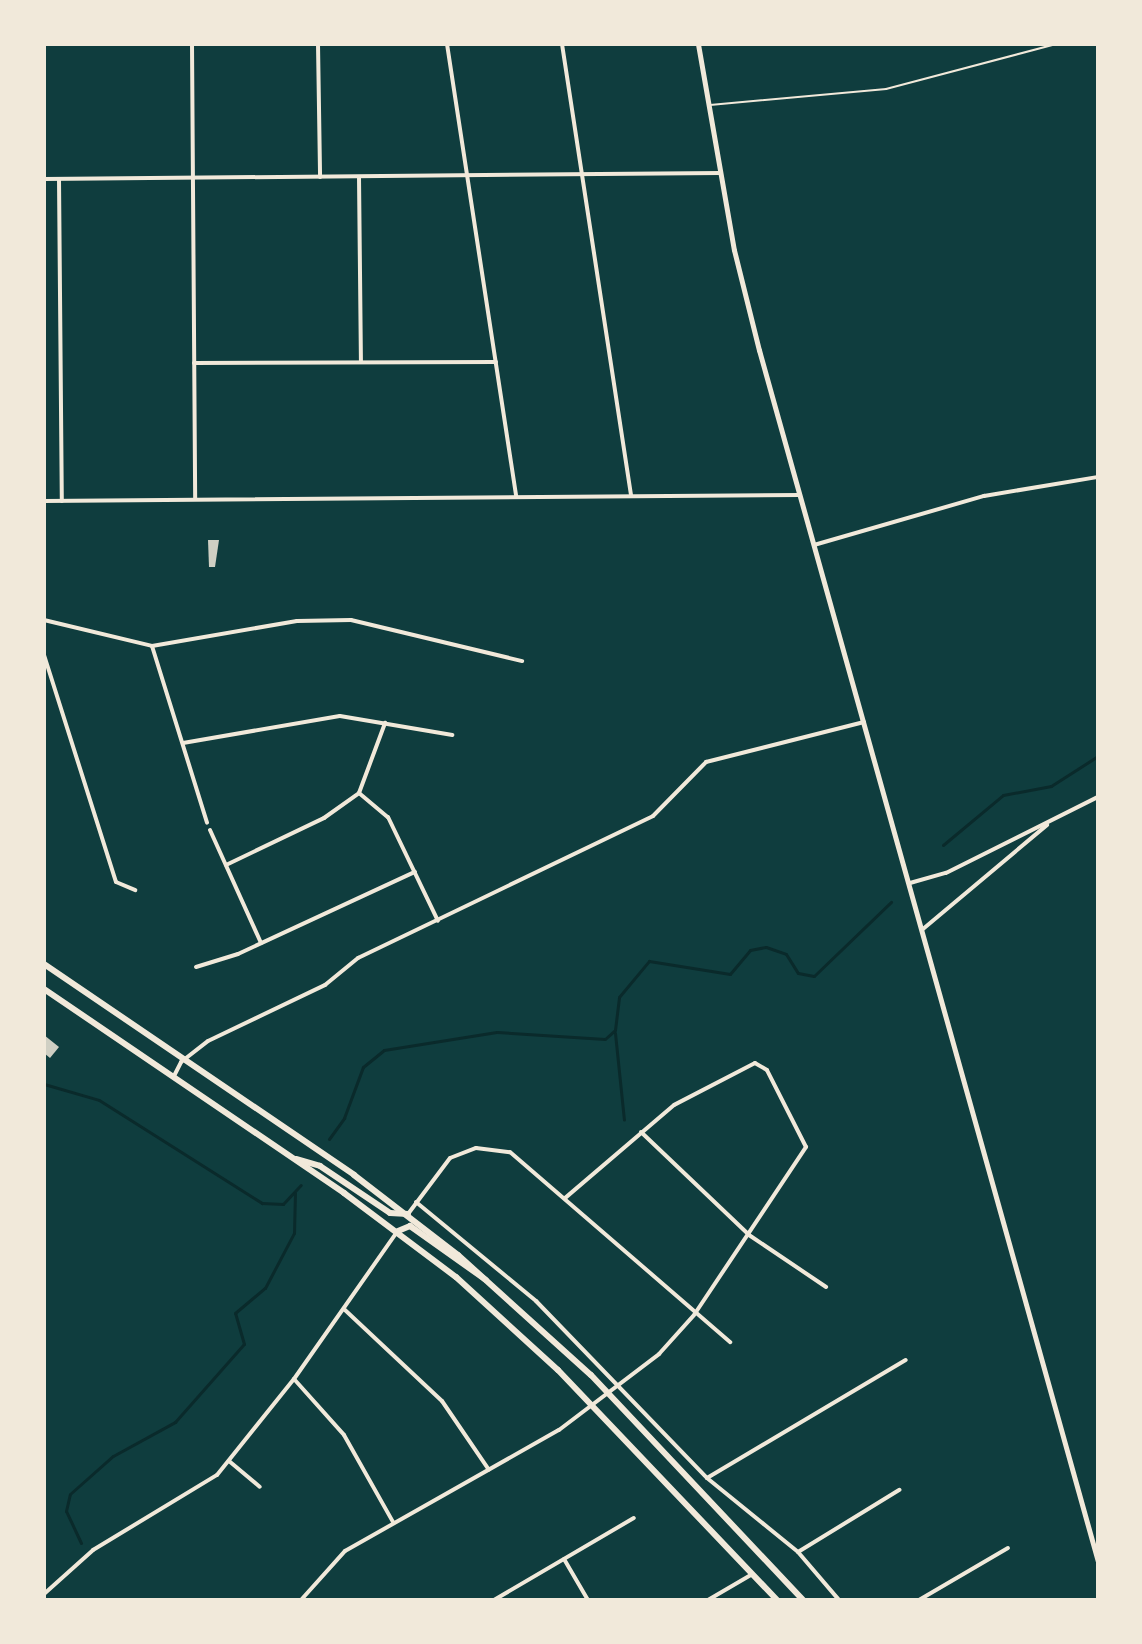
<!DOCTYPE html>
<style>
body{margin:0}
#map{position:relative;width:1142px;height:1644px;overflow:hidden;background:#0f3d3e;font-family:"Fira Sans Condensed",sans-serif}
div>[style]{position:absolute}
.stream>*{height:3px;margin:-1.5px;padding:0 1.5px;transform-origin:1.5px;border-radius:1.5px;background:#0a2a2b}
.building>*{inset:0;background:#cfcfc3}
.service>*{height:2px;margin:-1px;padding:0 1px;transform-origin:1px;border-radius:1px;background:#f1e9da}
.minor>*{height:4px;margin:-2px;padding:0 2px;transform-origin:2px;border-radius:2px;background:#f1e9da}
.tertiary>*{height:4px;margin:-2px;padding:0 2px;transform-origin:2px;border-radius:2px;background:#f1e9da}
.secondary>*{height:5px;margin:-2.5px;padding:0 2.5px;transform-origin:2.5px;border-radius:2.5px;background:#f1e9da}
.primary>*{height:6px;margin:-3px;padding:0 3px;transform-origin:3px;border-radius:3px;background:#f1e9da}
span{translate:-50% -50%;white-space:nowrap;text-align:center;line-height:1.15;-webkit-text-stroke:6px #f1e9da;paint-order:stroke}
.frame{position:absolute;inset:0;border:46px solid #f1e9da;pointer-events:none}
</style>
<div id="map">
<div class="stream">
<i style="left:943px;top:845px;width:78px;rotate:-39.8deg"></i>
<i style="left:1003px;top:795px;width:49px;rotate:-10.6deg"></i>
<i style="left:1051px;top:786px;width:56px;rotate:-32.6deg"></i>
<i style="left:615px;top:1033px;width:87px;rotate:84.1deg"></i>
<i style="left:44px;top:1084px;width:57px;rotate:16.2deg"></i>
<i style="left:99px;top:1100px;width:193px;rotate:32.3deg"></i>
<i style="left:262px;top:1203px;width:21px;rotate:3deg"></i>
<i style="left:283px;top:1204px;width:26px;rotate:-47deg"></i>
<i style="left:329px;top:1139px;width:26px;rotate:-54deg"></i>
<i style="left:344px;top:1118px;width:54px;rotate:-69.6deg"></i>
<i style="left:363px;top:1067px;width:27px;rotate:-39deg"></i>
<i style="left:384px;top:1050px;width:114px;rotate:-9.1deg"></i>
<i style="left:497px;top:1032px;width:108px;rotate:3.7deg"></i>
<i style="left:605px;top:1039px;width:13px;rotate:-42deg"></i>
<i style="left:615px;top:1030px;width:33px;rotate:-83deg"></i>
<i style="left:619px;top:997px;width:47px;rotate:-50.2deg"></i>
<i style="left:649px;top:961px;width:82px;rotate:9.1deg"></i>
<i style="left:730px;top:974px;width:31px;rotate:-50deg"></i>
<i style="left:750px;top:950px;width:16px;rotate:-11deg"></i>
<i style="left:766px;top:947px;width:21px;rotate:19deg"></i>
<i style="left:786px;top:954px;width:22px;rotate:58deg"></i>
<i style="left:798px;top:973px;width:16px;rotate:11deg"></i>
<i style="left:814px;top:976px;width:107px;rotate:-43.9deg"></i>
<i style="left:81px;top:1543px;width:35px;rotate:-115deg"></i>
<i style="left:66px;top:1511px;width:17px;rotate:-77deg"></i>
<i style="left:70px;top:1494px;width:57px;rotate:-41.5deg"></i>
<i style="left:113px;top:1456px;width:71px;rotate:-28.7deg"></i>
<i style="left:175px;top:1422px;width:104px;rotate:-48.5deg"></i>
<i style="left:244px;top:1344px;width:32px;rotate:-106deg"></i>
<i style="left:235px;top:1313px;width:39px;rotate:-40deg"></i>
<i style="left:265px;top:1288px;width:62px;rotate:-62.2deg"></i>
<i style="left:294px;top:1233px;width:40px;rotate:-88.6deg"></i>
</div>
<div class="building">
<i style="clip-path:polygon(208px 540px,219px 540px,215px 567px,209px 567px)"></i>
<i style="clip-path:polygon(44px 1035px,59px 1047px,50px 1058px,44px 1053px)"></i>
</div>
<div class="service">
<i style="left:710px;top:105px;width:177px;rotate:-5.2deg"></i>
<i style="left:886px;top:89px;width:176px;rotate:-14.8deg"></i>
</div>
<div class="minor">
<i style="left:192px;top:44px;width:455px;rotate:89.6deg"></i>
<i style="left:318px;top:44px;width:133px;rotate:89.1deg"></i>
<i style="left:447px;top:44px;width:457px;rotate:81.3deg"></i>
<i style="left:562px;top:44px;width:456px;rotate:81.3deg"></i>
<i style="left:359px;top:177px;width:185px;rotate:89.4deg"></i>
<i style="left:44px;top:179px;width:677px;rotate:-0.51deg"></i>
<i style="left:59px;top:179px;width:322px;rotate:89.5deg"></i>
<i style="left:194px;top:363px;width:302px;rotate:-0.2deg"></i>
<i style="left:44px;top:501px;width:756px;rotate:-0.45deg"></i>
<i style="left:814px;top:545px;width:177px;rotate:-16.1deg"></i>
<i style="left:984px;top:496px;width:116px;rotate:-9.5deg"></i>
<i style="left:44px;top:620px;width:111px;rotate:13.5deg"></i>
<i style="left:152px;top:646px;width:147px;rotate:-9.8deg"></i>
<i style="left:297px;top:621px;width:54px;rotate:-1.1deg"></i>
<i style="left:351px;top:620px;width:176px;rotate:13.5deg"></i>
<i style="left:152px;top:646px;width:185px;rotate:72.7deg"></i>
<i style="left:44px;top:655px;width:238px;rotate:72.4deg"></i>
<i style="left:116px;top:882px;width:21px;rotate:23deg"></i>
<i style="left:183px;top:743px;width:159px;rotate:-9.8deg"></i>
<i style="left:340px;top:716px;width:114px;rotate:9.6deg"></i>
<i style="left:359px;top:793px;width:38px;rotate:40deg"></i>
<i style="left:388px;top:817px;width:115px;rotate:64.3deg"></i>
<i style="left:210px;top:830px;width:124px;rotate:65.7deg"></i>
<i style="left:226px;top:865px;width:109px;rotate:-25.6deg"></i>
<i style="left:324px;top:818px;width:43px;rotate:-35.5deg"></i>
<i style="left:359px;top:793px;width:75px;rotate:-69.6deg"></i>
<i style="left:196px;top:967px;width:44px;rotate:-17.2deg"></i>
<i style="left:238px;top:954px;width:195px;rotate:-24.9deg"></i>
<i style="left:174px;top:1076px;width:16px;rotate:-63deg"></i>
<i style="left:181px;top:1062px;width:34px;rotate:-38deg"></i>
<i style="left:208px;top:1041px;width:130px;rotate:-25.6deg"></i>
<i style="left:325px;top:985px;width:43px;rotate:-39.3deg"></i>
<i style="left:358px;top:958px;width:327px;rotate:-25.7deg"></i>
<i style="left:653px;top:816px;width:76px;rotate:-45.5deg"></i>
<i style="left:706px;top:762px;width:163px;rotate:-14.2deg"></i>
<i style="left:641px;top:1132px;width:149px;rotate:43.6deg"></i>
<i style="left:749px;top:1235px;width:93px;rotate:34deg"></i>
<i style="left:416px;top:1202px;width:156px;rotate:39.5deg"></i>
<i style="left:536px;top:1301px;width:246px;rotate:46deg"></i>
<i style="left:707px;top:1478px;width:117px;rotate:39.1deg"></i>
<i style="left:798px;top:1552px;width:63px;rotate:49.5deg"></i>
<i style="left:408px;top:1214px;width:70px;rotate:-53.1deg"></i>
<i style="left:450px;top:1158px;width:28px;rotate:-21deg"></i>
<i style="left:476px;top:1148px;width:34px;rotate:7deg"></i>
<i style="left:510px;top:1152px;width:291px;rotate:40.8deg"></i>
<i style="left:345px;top:1310px;width:133px;rotate:43.2deg"></i>
<i style="left:442px;top:1401px;width:83px;rotate:55.7deg"></i>
<i style="left:294px;top:1379px;width:75px;rotate:48.2deg"></i>
<i style="left:344px;top:1435px;width:100px;rotate:60.6deg"></i>
<i style="left:229px;top:1461px;width:40px;rotate:40deg"></i>
<i style="left:707px;top:1478px;width:231px;rotate:-30.7deg"></i>
<i style="left:798px;top:1552px;width:119px;rotate:-31.5deg"></i>
<i style="left:564px;top:1559px;width:48px;rotate:59.7deg"></i>
<i style="left:44px;top:1594px;width:66px;rotate:-41.9deg"></i>
<i style="left:93px;top:1550px;width:145px;rotate:-31.2deg"></i>
<i style="left:217px;top:1475px;width:123px;rotate:-51.3deg"></i>
<i style="left:294px;top:1379px;width:179px;rotate:-55deg"></i>
<i style="left:301px;top:1600px;width:66px;rotate:-48.1deg"></i>
<i style="left:345px;top:1551px;width:246px;rotate:-29.5deg"></i>
<i style="left:559px;top:1430px;width:126px;rotate:-37.2deg"></i>
<i style="left:659px;top:1354px;width:52px;rotate:-48.1deg"></i>
<i style="left:694px;top:1315px;width:202px;rotate:-56.3deg"></i>
<i style="left:806px;top:1147px;width:86px;rotate:-116.9deg"></i>
<i style="left:767px;top:1070px;width:14px;rotate:-150deg"></i>
<i style="left:755px;top:1063px;width:91px;rotate:152.6deg"></i>
<i style="left:674px;top:1105px;width:143px;rotate:139.5deg"></i>
<i style="left:494px;top:1600px;width:162px;rotate:-30.4deg"></i>
<i style="left:708px;top:1600px;width:50px;rotate:-30.2deg"></i>
<i style="left:919px;top:1600px;width:103px;rotate:-30.3deg"></i>
</div>
<div class="tertiary">
<i style="left:910px;top:883px;width:37px;rotate:-16deg"></i>
<i style="left:946px;top:873px;width:170px;rotate:-26.6deg"></i>
<i style="left:923px;top:929px;width:162px;rotate:-40deg"></i>
</div>
<div class="secondary">
<i style="left:698px;top:44px;width:209px;rotate:80.1deg"></i>
<i style="left:734px;top:250px;width:103px;rotate:76deg"></i>
<i style="left:759px;top:350px;width:1259px;rotate:74.37deg"></i>
</div>
<div class="primary">
<i style="left:44px;top:964px;width:375px;rotate:34.2deg"></i>
<i style="left:354px;top:1175px;width:131px;rotate:37.6deg"></i>
<i style="left:458px;top:1255px;width:179px;rotate:42.1deg"></i>
<i style="left:591px;top:1375px;width:309px;rotate:46.7deg"></i>
<i style="left:44px;top:989px;width:363px;rotate:34.2deg"></i>
<i style="left:344px;top:1193px;width:140px;rotate:36.9deg"></i>
<i style="left:456px;top:1277px;width:138px;rotate:42.4deg"></i>
<i style="left:558px;top:1370px;width:318px;rotate:46.4deg"></i>
<i style="left:296px;top:1159px;width:25px;rotate:16deg"></i>
<i style="left:320px;top:1166px;width:84px;rotate:33.9deg"></i>
<i style="left:390px;top:1213px;width:18px;rotate:3deg"></i>
<i style="left:398px;top:1231px;width:13px;rotate:-23deg"></i>
<i style="left:410px;top:1226px;width:93px;rotate:35.4deg"></i>
</div>
<div class="frame"></div>
</div>
